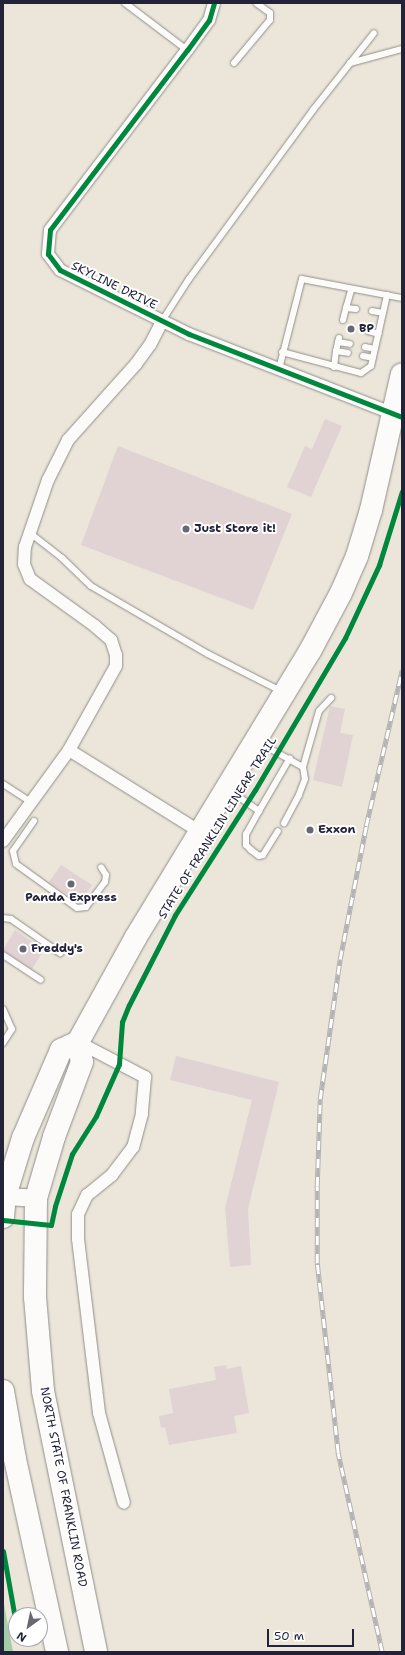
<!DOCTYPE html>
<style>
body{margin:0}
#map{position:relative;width:405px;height:1655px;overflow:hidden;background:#ebe6d9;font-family:"Shantell Sans",sans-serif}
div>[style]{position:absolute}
.forest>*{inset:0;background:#a4cca7}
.building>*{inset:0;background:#e1d2d4}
.roads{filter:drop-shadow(0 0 1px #908e8b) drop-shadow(0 0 1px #908e8b)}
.lane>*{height:6px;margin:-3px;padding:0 3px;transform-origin:3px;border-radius:3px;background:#fcfbf9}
.street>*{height:12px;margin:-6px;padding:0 6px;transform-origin:6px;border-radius:6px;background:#fcfbf9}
.secondary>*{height:17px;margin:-8.5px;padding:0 8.5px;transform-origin:8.5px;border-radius:8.5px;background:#fcfbf9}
.highway>*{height:22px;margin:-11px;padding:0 11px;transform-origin:11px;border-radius:11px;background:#fcfbf9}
.rail>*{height:4.5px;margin-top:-2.25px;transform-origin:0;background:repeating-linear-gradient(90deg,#fff 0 9px,#b4b3b4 0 18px);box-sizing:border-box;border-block:1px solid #b4b3b4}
.cycleway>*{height:5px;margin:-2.5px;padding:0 2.5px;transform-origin:2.5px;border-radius:2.5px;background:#00873e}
.dots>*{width:11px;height:11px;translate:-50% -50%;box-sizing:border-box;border:2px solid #fff;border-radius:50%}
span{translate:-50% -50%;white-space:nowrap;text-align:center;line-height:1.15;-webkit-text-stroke:4px #fff;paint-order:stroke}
.street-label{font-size:12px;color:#22223b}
.poi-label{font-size:12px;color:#22223b;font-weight:700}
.left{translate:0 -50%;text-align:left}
.frame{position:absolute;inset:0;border:4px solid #22223b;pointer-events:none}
.north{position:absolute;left:8px;top:1607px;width:40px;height:40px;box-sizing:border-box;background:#fff;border:1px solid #a7a7b1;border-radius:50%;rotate:213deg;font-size:11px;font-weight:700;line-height:16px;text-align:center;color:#22223b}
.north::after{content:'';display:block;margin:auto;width:14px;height:18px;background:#686772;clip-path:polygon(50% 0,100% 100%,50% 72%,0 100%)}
.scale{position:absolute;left:267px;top:1629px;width:87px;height:18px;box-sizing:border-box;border:2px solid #22223b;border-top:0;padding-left:5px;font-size:12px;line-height:14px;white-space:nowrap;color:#22223b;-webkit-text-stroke:3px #fff;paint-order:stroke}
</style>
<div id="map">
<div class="forest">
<i style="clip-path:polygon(3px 1599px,13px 1652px,3px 1652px)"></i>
</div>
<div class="building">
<i style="clip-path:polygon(325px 419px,342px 426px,311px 497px,287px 487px,305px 446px,312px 449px)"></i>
<i style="clip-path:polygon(118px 446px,292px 514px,253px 610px,81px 545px)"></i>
<i style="clip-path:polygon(330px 706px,345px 709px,340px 733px,353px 735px,342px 787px,313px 780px)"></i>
<i style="clip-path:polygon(61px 865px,92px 885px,80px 903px,49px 882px)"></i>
<i style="clip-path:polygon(15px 930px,44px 950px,32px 969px,3px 950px)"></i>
<i style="clip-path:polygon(176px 1056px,279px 1082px,248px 1209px,251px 1265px,230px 1267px,225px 1208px,252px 1100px,170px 1080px)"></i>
<i style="clip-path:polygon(226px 1365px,227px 1369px,241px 1366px,249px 1413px,234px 1416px,237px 1433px,169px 1445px,165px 1427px,161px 1428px,159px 1416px,173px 1413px,169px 1389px,216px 1380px,214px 1367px)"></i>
</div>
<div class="roads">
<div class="lane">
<i style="left:125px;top:3px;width:78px;rotate:37.2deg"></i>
<i style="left:234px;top:63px;width:56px;rotate:-50.1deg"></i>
<i style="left:270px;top:20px;width:7px;rotate:-90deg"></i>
<i style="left:270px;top:13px;width:17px;rotate:-144deg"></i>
<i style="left:350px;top:63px;width:54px;rotate:-15.1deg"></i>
<i style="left:346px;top:308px;width:19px;rotate:-74deg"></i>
<i style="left:372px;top:311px;width:11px;rotate:10deg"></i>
<i style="left:343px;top:320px;width:12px;rotate:-76deg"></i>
<i style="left:346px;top:308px;width:10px;rotate:6deg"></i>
<i style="left:162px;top:321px;width:50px;rotate:-57.3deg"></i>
<i style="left:189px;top:279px;width:210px;rotate:-53.7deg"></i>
<i style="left:313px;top:110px;width:98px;rotate:-51.6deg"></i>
<i style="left:368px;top:331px;width:11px;rotate:15deg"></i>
<i style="left:339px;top:338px;width:13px;rotate:103deg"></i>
<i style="left:336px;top:351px;width:12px;rotate:9deg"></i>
<i style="left:338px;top:342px;width:12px;rotate:9deg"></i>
<i style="left:365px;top:347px;width:10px;rotate:11deg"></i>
<i style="left:282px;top:352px;width:82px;rotate:14.9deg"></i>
<i style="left:361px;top:373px;width:12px;rotate:-35deg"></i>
<i style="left:371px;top:366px;width:73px;rotate:-77.3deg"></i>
<i style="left:363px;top:356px;width:10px;rotate:11deg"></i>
<i style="left:334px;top:367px;width:16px;rotate:-83deg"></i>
<i style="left:279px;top:369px;width:93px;rotate:-75.7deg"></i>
<i style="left:302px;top:279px;width:102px;rotate:10.8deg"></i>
<i style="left:30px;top:533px;width:41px;rotate:38deg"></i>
<i style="left:62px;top:558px;width:40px;rotate:44deg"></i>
<i style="left:91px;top:586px;width:135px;rotate:30.2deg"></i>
<i style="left:208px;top:654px;width:82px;rotate:26.9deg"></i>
<i style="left:258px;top:742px;width:51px;rotate:29.1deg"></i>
<i style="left:303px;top:767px;width:12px;rotate:81deg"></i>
<i style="left:305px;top:779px;width:17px;rotate:111deg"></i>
<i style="left:299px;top:795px;width:32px;rotate:118deg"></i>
<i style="left:303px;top:767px;width:58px;rotate:-74.1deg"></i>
<i style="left:319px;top:711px;width:18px;rotate:-47deg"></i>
<i style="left:3px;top:784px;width:35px;rotate:33deg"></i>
<i style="left:229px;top:790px;width:37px;rotate:35deg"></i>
<i style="left:259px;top:811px;width:26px;rotate:119deg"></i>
<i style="left:246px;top:834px;width:11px;rotate:90deg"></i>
<i style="left:246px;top:845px;width:7px;rotate:45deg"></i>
<i style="left:251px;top:850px;width:10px;rotate:37deg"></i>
<i style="left:259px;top:856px;width:4px;rotate:-14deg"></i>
<i style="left:263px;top:855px;width:28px;rotate:-58deg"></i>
<i style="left:259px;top:811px;width:61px;rotate:-59.7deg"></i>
<i style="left:34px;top:821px;width:37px;rotate:125deg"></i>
<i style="left:13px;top:851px;width:13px;rotate:77deg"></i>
<i style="left:16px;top:864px;width:75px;rotate:35.8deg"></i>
<i style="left:77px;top:908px;width:9px;rotate:-6deg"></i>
<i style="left:86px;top:907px;width:31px;rotate:-53deg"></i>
<i style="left:105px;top:882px;width:7px;rotate:-82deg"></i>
<i style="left:106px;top:875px;width:9px;rotate:-122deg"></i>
<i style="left:3px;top:918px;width:8px;rotate:7deg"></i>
<i style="left:11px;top:919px;width:60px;rotate:34.8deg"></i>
<i style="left:3px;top:955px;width:45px;rotate:33.3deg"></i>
<i style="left:3px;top:1009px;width:22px;rotate:66deg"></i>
<i style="left:12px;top:1029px;width:17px;rotate:123deg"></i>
</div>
<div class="street">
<i style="left:214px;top:3px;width:18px;rotate:106deg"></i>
<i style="left:209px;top:20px;width:37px;rotate:126deg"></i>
<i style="left:187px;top:50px;width:226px;rotate:127.3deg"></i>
<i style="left:50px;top:230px;width:24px;rotate:95deg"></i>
<i style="left:48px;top:254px;width:20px;rotate:53deg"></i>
<i style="left:60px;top:270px;width:144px;rotate:26.4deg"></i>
<i style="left:189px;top:334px;width:220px;rotate:21.3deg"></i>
<i style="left:69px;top:750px;width:155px;rotate:32deg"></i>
<i style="left:3px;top:841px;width:112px;rotate:-54deg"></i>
<i style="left:69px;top:750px;width:96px;rotate:-60.8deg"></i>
<i style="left:116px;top:666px;width:11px;rotate:-90deg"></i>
<i style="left:116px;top:655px;width:16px;rotate:-108deg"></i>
<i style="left:111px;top:640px;width:21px;rotate:-139deg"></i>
<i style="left:95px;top:626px;width:80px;rotate:-144.1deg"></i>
<i style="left:30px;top:579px;width:16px;rotate:-112deg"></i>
<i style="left:24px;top:564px;width:17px;rotate:-87deg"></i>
<i style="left:25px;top:547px;width:71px;rotate:-71.1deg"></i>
<i style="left:48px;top:480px;width:45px;rotate:-63.4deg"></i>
<i style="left:68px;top:440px;width:102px;rotate:-48.2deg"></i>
<i style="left:136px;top:364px;width:24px;rotate:-54deg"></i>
<i style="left:150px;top:345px;width:27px;rotate:-63deg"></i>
<i style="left:78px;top:1042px;width:76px;rotate:27.6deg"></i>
<i style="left:145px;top:1077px;width:37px;rotate:95deg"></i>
<i style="left:142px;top:1114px;width:34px;rotate:105deg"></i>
<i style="left:133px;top:1147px;width:35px;rotate:127deg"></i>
<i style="left:112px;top:1175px;width:32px;rotate:141deg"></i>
<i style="left:87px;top:1195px;width:21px;rotate:115deg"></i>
<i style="left:78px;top:1214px;width:25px;rotate:90deg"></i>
<i style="left:78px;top:1239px;width:175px;rotate:83.1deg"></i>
<i style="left:99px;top:1413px;width:93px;rotate:74.5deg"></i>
</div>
<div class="secondary">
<i style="left:3px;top:1196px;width:33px;rotate:3deg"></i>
</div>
<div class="highway">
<i style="left:78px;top:1042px;width:20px;rotate:79deg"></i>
<i style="left:82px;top:1062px;width:80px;rotate:110.5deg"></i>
<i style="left:54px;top:1137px;width:64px;rotate:106.4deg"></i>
<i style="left:36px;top:1198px;width:99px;rotate:90.6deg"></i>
<i style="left:35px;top:1297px;width:94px;rotate:85.1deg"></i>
<i style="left:43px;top:1391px;width:266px;rotate:78.5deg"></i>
<i style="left:3px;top:1217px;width:21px;rotate:-85deg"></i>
<i style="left:5px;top:1196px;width:61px;rotate:-72.8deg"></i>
<i style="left:23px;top:1138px;width:96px;rotate:-66.6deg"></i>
<i style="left:61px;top:1050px;width:19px;rotate:-25deg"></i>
<i style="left:78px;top:1042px;width:120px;rotate:-61.1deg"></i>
<i style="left:136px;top:937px;width:335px;rotate:-58.7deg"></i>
<i style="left:310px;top:651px;width:66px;rotate:-61.9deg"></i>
<i style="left:341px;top:593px;width:40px;rotate:-66.6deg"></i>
<i style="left:357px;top:556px;width:48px;rotate:-73.1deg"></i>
<i style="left:371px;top:510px;width:139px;rotate:-77.2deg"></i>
<i style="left:3px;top:1391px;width:69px;rotate:80deg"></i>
<i style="left:15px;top:1459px;width:198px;rotate:77.7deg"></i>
</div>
</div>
<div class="rail">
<i style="left:382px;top:1652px;width:204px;rotate:-102.5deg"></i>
<i style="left:338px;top:1453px;width:191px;rotate:-96.3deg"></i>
<i style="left:317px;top:1263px;width:77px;rotate:-90deg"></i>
<i style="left:317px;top:1186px;width:87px;rotate:-88deg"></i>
<i style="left:320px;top:1099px;width:141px;rotate:-81.9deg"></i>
<i style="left:340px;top:959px;width:136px;rotate:-78.9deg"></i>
<i style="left:366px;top:826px;width:160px;rotate:-77deg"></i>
</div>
<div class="cycleway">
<i style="left:214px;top:3px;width:18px;rotate:106deg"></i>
<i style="left:209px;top:20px;width:37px;rotate:126deg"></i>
<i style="left:187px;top:50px;width:226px;rotate:127.3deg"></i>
<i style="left:50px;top:230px;width:24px;rotate:95deg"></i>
<i style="left:48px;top:254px;width:20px;rotate:53deg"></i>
<i style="left:60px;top:270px;width:144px;rotate:26.4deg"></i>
<i style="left:189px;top:334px;width:229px;rotate:21.3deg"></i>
<i style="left:3px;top:1220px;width:48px;rotate:5.9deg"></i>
<i style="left:51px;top:1225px;width:19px;rotate:-78deg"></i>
<i style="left:55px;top:1206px;width:55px;rotate:-71.9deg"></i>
<i style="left:72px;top:1154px;width:45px;rotate:-57.7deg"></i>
<i style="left:96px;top:1116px;width:57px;rotate:-66.1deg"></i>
<i style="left:119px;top:1064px;width:42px;rotate:-85.9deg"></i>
<i style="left:122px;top:1022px;width:18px;rotate:-68deg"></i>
<i style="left:129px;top:1005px;width:101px;rotate:-62.9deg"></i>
<i style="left:175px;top:915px;width:148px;rotate:-57.4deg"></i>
<i style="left:255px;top:790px;width:177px;rotate:-59.4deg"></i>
<i style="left:345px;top:638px;width:81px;rotate:-65deg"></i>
<i style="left:379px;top:565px;width:77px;rotate:-72.7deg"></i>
<i style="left:3px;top:1551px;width:74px;rotate:79.9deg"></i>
</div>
<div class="dots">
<i style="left:351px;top:329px;background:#686772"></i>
<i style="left:186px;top:529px;background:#686772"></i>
<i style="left:310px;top:830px;background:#686772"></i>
<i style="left:71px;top:884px;background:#686772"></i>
<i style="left:23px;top:949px;background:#686772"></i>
</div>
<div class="street-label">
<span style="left:114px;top:286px;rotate:26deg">SKYLINE DRIVE</span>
<span style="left:218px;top:828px;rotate:-58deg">STATE OF FRANKLIN LINEAR TRAIL</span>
<span style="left:63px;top:1487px;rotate:79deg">NORTH STATE OF FRANKLIN ROAD</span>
</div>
<div class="poi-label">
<span class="left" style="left:359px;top:329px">BP</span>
<span class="left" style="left:194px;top:529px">Just Store it!</span>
<span class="left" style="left:318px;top:830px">Exxon</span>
<span style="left:71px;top:898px">Panda Express</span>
<span class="left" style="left:31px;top:949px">Freddy's</span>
</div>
<div class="frame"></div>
<div class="north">N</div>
<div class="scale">50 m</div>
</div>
